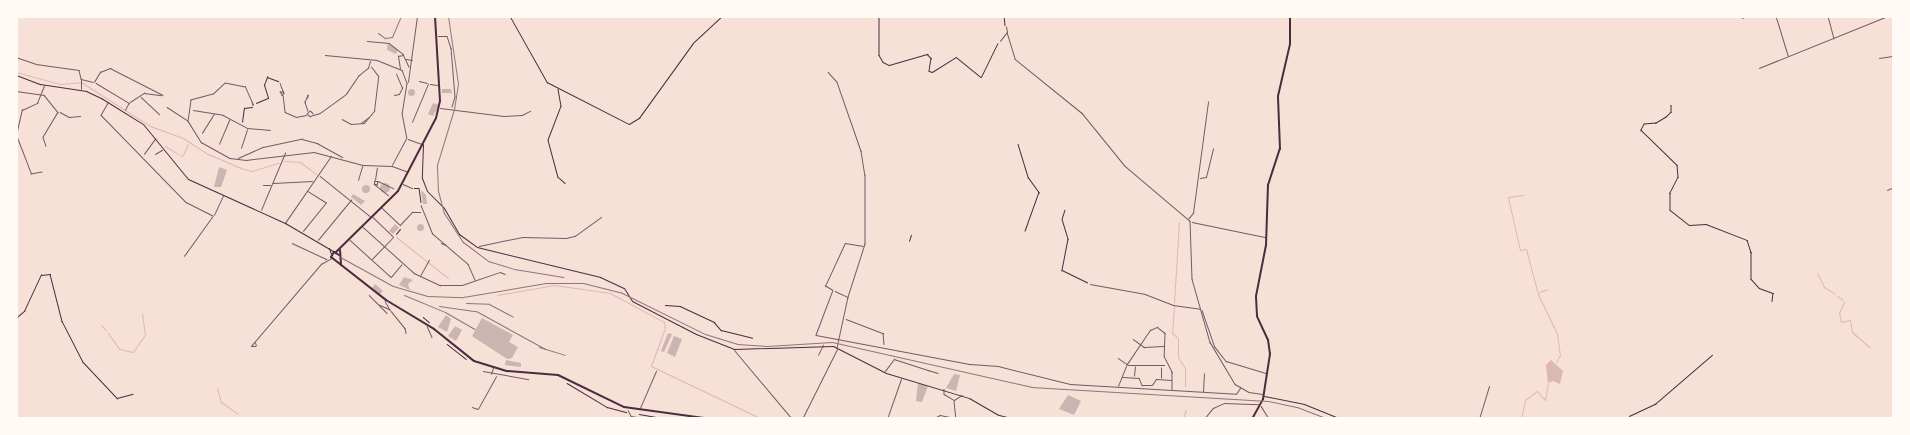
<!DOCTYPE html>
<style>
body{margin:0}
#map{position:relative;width:1910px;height:435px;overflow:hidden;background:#f7e1d7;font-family:"Source Sans 3",sans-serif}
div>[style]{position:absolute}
.water>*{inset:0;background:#dcb8b0}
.stream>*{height:1px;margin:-0.5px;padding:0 0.5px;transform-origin:0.5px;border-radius:0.5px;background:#dcb8b0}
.building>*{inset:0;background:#ccb4b1}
.round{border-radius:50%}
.path>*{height:0.5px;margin:-0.25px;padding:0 0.25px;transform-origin:0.25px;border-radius:0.25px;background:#4a2c40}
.service>*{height:0.5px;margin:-0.25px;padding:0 0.25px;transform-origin:0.25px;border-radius:0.25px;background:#755966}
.minor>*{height:0.5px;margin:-0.25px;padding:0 0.25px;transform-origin:0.25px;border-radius:0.25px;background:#755966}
.tertiary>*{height:1px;margin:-0.5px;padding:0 0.5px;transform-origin:0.5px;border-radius:0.5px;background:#755966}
.secondary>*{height:1px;margin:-0.5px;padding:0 0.5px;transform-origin:0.5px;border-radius:0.5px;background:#4a2c40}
.primary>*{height:2px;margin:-1px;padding:0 1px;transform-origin:1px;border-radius:1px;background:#4a2c40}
.rail>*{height:1px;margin:-0.5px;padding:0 0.5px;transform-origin:0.5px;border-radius:0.5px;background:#8f747c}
span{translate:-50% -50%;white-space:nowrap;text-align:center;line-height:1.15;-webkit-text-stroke:4px #fffaf5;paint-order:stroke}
.frame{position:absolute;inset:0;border:18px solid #fffaf5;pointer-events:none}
</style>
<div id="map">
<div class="water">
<i style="clip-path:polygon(1551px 360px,1563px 371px,1560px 384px,1553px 381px,1548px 383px,1546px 365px)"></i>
</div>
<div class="stream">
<i style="left:16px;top:72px;width:46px;rotate:15.3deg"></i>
<i style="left:60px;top:84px;width:21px;rotate:-5deg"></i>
<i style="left:81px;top:82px;width:82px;rotate:32.5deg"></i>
<i style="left:150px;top:126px;width:35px;rotate:20deg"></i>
<i style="left:183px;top:138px;width:30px;rotate:33deg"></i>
<i style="left:208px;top:154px;width:39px;rotate:23deg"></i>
<i style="left:244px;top:169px;width:8px;rotate:14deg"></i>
<i style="left:252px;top:171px;width:28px;rotate:-17deg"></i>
<i style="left:165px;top:146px;width:15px;rotate:32deg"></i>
<i style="left:180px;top:155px;width:2px;rotate:27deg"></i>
<i style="left:183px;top:155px;width:12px;rotate:-66deg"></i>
<i style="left:284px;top:161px;width:16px;rotate:4deg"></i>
<i style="left:300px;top:162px;width:20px;rotate:37deg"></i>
<i style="left:1523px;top:195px;width:15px;rotate:172deg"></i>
<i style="left:1508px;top:197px;width:5px;rotate:79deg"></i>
<i style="left:1509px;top:202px;width:49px;rotate:77.1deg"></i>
<i style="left:1520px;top:250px;width:6px;rotate:-9deg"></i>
<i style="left:1526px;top:249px;width:47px;rotate:75.1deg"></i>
<i style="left:1538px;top:294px;width:44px;rotate:64.6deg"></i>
<i style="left:1557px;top:334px;width:21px;rotate:82deg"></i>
<i style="left:1560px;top:355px;width:8px;rotate:120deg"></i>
<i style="left:396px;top:237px;width:66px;rotate:38.3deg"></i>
<i style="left:1817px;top:273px;width:16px;rotate:63deg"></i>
<i style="left:1824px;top:287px;width:13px;rotate:32deg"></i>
<i style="left:1539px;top:292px;width:9px;rotate:-18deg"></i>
<i style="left:497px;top:295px;width:58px;rotate:-10deg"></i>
<i style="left:554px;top:285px;width:57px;rotate:8.1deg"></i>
<i style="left:610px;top:293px;width:61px;rotate:28.2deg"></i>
<i style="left:664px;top:322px;width:6px;rotate:81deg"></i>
<i style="left:665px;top:328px;width:40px;rotate:110.2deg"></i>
<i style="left:651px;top:366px;width:123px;rotate:25.5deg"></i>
<i style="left:1837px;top:296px;width:7px;rotate:34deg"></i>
<i style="left:1844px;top:302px;width:12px;rotate:114deg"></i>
<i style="left:1839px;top:313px;width:9px;rotate:77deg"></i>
<i style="left:1841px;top:322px;width:9px;rotate:-13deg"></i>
<i style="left:1850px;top:320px;width:12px;rotate:81deg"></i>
<i style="left:1852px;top:332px;width:23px;rotate:41deg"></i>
<i style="left:1174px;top:303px;width:81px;rotate:-86.5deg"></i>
<i style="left:1174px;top:306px;width:27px;rotate:94deg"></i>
<i style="left:1172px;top:333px;width:8px;rotate:40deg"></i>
<i style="left:1178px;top:338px;width:19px;rotate:90deg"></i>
<i style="left:1178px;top:357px;width:13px;rotate:58deg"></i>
<i style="left:1185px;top:368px;width:18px;rotate:90deg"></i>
<i style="left:101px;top:325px;width:7px;rotate:45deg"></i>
<i style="left:108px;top:333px;width:19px;rotate:55deg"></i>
<i style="left:119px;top:349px;width:14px;rotate:12deg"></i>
<i style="left:133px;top:352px;width:21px;rotate:-55deg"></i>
<i style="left:145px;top:335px;width:22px;rotate:-98deg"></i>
<i style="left:1892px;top:334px;width:3px;rotate:45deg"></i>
<i style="left:217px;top:388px;width:15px;rotate:74deg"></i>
<i style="left:221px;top:402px;width:21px;rotate:35deg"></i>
<i style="left:1183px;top:419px;width:10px;rotate:-73deg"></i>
<i style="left:1521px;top:419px;width:19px;rotate:-78deg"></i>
<i style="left:1525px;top:400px;width:15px;rotate:-37deg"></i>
<i style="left:1537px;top:391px;width:12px;rotate:48deg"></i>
<i style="left:1545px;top:400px;width:17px;rotate:-80deg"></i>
</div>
<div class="building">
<i style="clip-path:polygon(388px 43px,398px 50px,396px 54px,387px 50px)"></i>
<i class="round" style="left:407.5px;top:88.5px;width:7px;height:7px"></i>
<i style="clip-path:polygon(442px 89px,451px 89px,452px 93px,442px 93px)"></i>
<i style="clip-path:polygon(433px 103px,439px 105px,433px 116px,428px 114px)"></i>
<i style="clip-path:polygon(219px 167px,227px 170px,221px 187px,214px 187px)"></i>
<i class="round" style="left:380px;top:183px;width:10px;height:10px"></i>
<i class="round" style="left:362px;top:185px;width:8px;height:8px"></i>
<i style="clip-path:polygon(421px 190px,426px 195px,427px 204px,423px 204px)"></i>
<i style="clip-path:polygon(353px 194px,365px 201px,361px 205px,351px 197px)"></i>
<i class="round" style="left:416.5px;top:223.5px;width:7px;height:7px"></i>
<i style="clip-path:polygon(395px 224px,399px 228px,393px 234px,389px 231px)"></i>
<i style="clip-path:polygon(404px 277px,413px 280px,408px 284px,410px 290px,399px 285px)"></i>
<i style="clip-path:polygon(375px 284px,383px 291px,380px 294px,372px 288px)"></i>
<i style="clip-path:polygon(446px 315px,451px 319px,447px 332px,438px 327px)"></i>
<i style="clip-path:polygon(482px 318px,513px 335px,509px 342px,518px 347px,512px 358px,507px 359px,472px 336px)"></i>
<i style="clip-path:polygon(455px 326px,462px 330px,456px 341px,448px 336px)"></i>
<i style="clip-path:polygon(668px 333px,672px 334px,664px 352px,661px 351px)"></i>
<i style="clip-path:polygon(674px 336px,682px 339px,675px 357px,667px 353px)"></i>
<i style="clip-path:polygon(506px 360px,521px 363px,521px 367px,505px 365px)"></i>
<i style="clip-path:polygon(954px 374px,960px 375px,956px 391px,946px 388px)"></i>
<i style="clip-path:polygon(918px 383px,928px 386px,922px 402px,916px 401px)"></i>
<i style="clip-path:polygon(1068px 395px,1081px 401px,1074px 415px,1059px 409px)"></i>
</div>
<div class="path">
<i style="left:510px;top:16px;width:76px;rotate:60.7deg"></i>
<i style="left:547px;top:82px;width:92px;rotate:27.1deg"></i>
<i style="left:629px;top:124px;width:12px;rotate:-31deg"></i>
<i style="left:639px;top:118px;width:92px;rotate:-54.2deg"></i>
<i style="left:693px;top:43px;width:40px;rotate:-43deg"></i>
<i style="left:879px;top:16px;width:39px;rotate:90deg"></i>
<i style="left:879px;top:55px;width:8px;rotate:60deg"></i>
<i style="left:883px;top:62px;width:7px;rotate:27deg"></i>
<i style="left:889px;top:65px;width:40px;rotate:-16deg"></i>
<i style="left:927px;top:54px;width:6px;rotate:45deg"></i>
<i style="left:931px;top:58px;width:13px;rotate:99deg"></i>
<i style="left:929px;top:71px;width:3px;rotate:18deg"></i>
<i style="left:932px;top:72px;width:28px;rotate:-32deg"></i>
<i style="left:956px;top:57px;width:32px;rotate:39deg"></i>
<i style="left:981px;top:77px;width:37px;rotate:-64deg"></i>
<i style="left:1004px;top:16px;width:9px;rotate:84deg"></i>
<i style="left:558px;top:89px;width:17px;rotate:80deg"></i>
<i style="left:561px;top:106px;width:36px;rotate:111deg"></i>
<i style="left:548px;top:140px;width:38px;rotate:75deg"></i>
<i style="left:558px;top:177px;width:9px;rotate:41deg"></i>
<i style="left:256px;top:103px;width:13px;rotate:-23deg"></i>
<i style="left:268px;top:98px;width:14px;rotate:-107deg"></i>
<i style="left:264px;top:85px;width:9px;rotate:-69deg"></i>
<i style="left:267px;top:77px;width:12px;rotate:20deg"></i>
<i style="left:1671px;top:105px;width:7px;rotate:90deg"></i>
<i style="left:1671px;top:112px;width:7px;rotate:135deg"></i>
<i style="left:1666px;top:117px;width:12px;rotate:149deg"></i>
<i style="left:1656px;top:123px;width:12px;rotate:175deg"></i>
<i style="left:1644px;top:124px;width:7px;rotate:117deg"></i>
<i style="left:1641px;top:130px;width:50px;rotate:44.2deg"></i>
<i style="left:1677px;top:165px;width:12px;rotate:85deg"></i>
<i style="left:1678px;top:177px;width:18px;rotate:117deg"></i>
<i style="left:1670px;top:193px;width:17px;rotate:90deg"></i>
<i style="left:1670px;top:210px;width:24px;rotate:38deg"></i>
<i style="left:1689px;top:225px;width:17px;rotate:-3deg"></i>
<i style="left:1706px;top:224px;width:44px;rotate:21.3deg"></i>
<i style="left:1747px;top:240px;width:13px;rotate:72deg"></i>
<i style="left:1751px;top:252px;width:27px;rotate:90deg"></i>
<i style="left:1751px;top:279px;width:12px;rotate:48deg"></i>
<i style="left:1759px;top:288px;width:15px;rotate:20deg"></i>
<i style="left:1773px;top:293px;width:8px;rotate:97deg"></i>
<i style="left:242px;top:122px;width:14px;rotate:-82deg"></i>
<i style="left:244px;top:108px;width:8px;rotate:-7deg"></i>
<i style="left:1018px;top:144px;width:34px;rotate:73deg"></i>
<i style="left:1028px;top:177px;width:19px;rotate:54deg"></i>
<i style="left:1039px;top:192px;width:41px;rotate:109.7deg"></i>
<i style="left:414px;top:188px;width:5px"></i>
<i style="left:419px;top:188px;width:14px;rotate:82deg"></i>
<i style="left:1065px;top:210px;width:9px;rotate:108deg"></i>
<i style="left:1062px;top:219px;width:21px;rotate:73deg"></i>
<i style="left:1068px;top:239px;width:32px;rotate:101deg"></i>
<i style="left:1062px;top:270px;width:28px;rotate:26deg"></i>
<i style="left:396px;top:234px;width:6px;rotate:-51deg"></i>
<i style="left:909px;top:241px;width:6px;rotate:-72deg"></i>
<i style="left:665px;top:305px;width:15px;rotate:4deg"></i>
<i style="left:680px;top:306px;width:38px;rotate:25deg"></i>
<i style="left:714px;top:322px;width:11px;rotate:49deg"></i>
<i style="left:721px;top:330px;width:32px;rotate:14deg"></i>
<i style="left:423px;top:317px;width:8px;rotate:40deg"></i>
<i style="left:16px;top:318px;width:11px;rotate:-41deg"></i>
<i style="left:24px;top:311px;width:40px;rotate:-65deg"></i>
<i style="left:41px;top:275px;width:9px;rotate:-6deg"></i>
<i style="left:50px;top:274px;width:49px;rotate:75.7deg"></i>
<i style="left:62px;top:321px;width:46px;rotate:62.9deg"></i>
<i style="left:83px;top:362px;width:50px;rotate:46.6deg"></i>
<i style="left:117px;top:398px;width:16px;rotate:-15deg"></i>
<i style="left:447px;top:344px;width:24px;rotate:38deg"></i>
<i style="left:567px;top:383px;width:47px;rotate:31deg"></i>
<i style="left:607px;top:407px;width:20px;rotate:15deg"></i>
<i style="left:639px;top:414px;width:27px;rotate:10deg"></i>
<i style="left:1629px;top:416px;width:29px;rotate:-25deg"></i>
<i style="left:1655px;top:404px;width:75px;rotate:-40.7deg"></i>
</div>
<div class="service">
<i style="left:367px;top:41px;width:22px;rotate:5deg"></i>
<i style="left:389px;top:43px;width:18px;rotate:38deg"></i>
<i style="left:403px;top:54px;width:14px;rotate:65deg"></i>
<i style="left:1000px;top:41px;width:11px;rotate:-52deg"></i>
<i style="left:1007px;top:32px;width:5px;rotate:-101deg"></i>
<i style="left:406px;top:59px;width:6px;rotate:9deg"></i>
<i style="left:400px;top:69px;width:13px;rotate:-99deg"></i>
<i style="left:398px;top:56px;width:5px;rotate:-11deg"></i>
<i style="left:280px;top:83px;width:9px;rotate:69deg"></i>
<i style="left:479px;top:246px;width:44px;rotate:-11.8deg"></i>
<i style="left:522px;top:237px;width:44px;rotate:1.3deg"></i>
<i style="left:566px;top:238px;width:9px;rotate:-13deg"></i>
<i style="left:575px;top:236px;width:32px;rotate:-36deg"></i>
<i style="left:928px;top:370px;width:10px;rotate:17deg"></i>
</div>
<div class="minor">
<i style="left:1776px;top:16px;width:41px;rotate:72.9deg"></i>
<i style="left:1828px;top:16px;width:23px;rotate:75deg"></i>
<i style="left:1892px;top:16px;width:11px;rotate:80deg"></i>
<i style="left:1742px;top:18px;width:4px;rotate:-27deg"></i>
<i style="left:1007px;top:32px;width:28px;rotate:73deg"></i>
<i style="left:1015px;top:59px;width:86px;rotate:38.9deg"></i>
<i style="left:1082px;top:113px;width:68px;rotate:50.9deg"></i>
<i style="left:1125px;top:166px;width:85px;rotate:40.2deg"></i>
<i style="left:1190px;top:221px;width:58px;rotate:88deg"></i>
<i style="left:1192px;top:279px;width:66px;rotate:74.1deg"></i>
<i style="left:1210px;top:342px;width:49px;rotate:59.2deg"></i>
<i style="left:1235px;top:384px;width:16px;rotate:30deg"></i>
<i style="left:1249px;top:392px;width:13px;rotate:9deg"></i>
<i style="left:438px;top:36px;width:9px"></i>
<i style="left:447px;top:36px;width:13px;rotate:72deg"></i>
<i style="left:451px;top:48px;width:49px;rotate:85.3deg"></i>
<i style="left:455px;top:97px;width:10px;rotate:107deg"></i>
<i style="left:325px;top:55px;width:52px;rotate:5.5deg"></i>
<i style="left:377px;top:60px;width:27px;rotate:22deg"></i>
<i style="left:402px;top:70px;width:14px;rotate:69deg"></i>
<i style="left:407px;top:83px;width:30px;rotate:99deg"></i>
<i style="left:402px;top:113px;width:25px;rotate:79deg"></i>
<i style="left:16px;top:57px;width:21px;rotate:19deg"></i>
<i style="left:36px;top:64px;width:43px;rotate:7.9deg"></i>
<i style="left:79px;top:70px;width:9px;rotate:77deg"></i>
<i style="left:1879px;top:58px;width:15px;rotate:-8deg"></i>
<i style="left:1759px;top:68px;width:139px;rotate:-22deg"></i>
<i style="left:828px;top:72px;width:13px;rotate:48deg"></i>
<i style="left:837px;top:82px;width:73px;rotate:70.8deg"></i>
<i style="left:861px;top:151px;width:24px;rotate:81deg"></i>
<i style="left:865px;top:175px;width:69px;rotate:90deg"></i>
<i style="left:865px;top:244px;width:56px;rotate:107.8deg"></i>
<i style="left:848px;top:297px;width:52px;rotate:102.2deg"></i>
<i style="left:419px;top:81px;width:8px;rotate:14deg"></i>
<i style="left:94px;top:82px;width:12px;rotate:-59deg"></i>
<i style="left:100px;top:72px;width:11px;rotate:-22deg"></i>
<i style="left:110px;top:68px;width:59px;rotate:27deg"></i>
<i style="left:408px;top:82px;width:67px;rotate:-82.2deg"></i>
<i style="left:96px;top:83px;width:39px;rotate:31deg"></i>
<i style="left:430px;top:84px;width:7px;rotate:8deg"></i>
<i style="left:81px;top:89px;width:10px;rotate:-90deg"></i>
<i style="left:81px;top:79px;width:12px;rotate:14deg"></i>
<i style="left:16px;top:91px;width:28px;rotate:8deg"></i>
<i style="left:44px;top:95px;width:22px;rotate:51deg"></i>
<i style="left:58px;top:112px;width:29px;rotate:121deg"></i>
<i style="left:43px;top:137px;width:9px;rotate:72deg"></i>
<i style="left:283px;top:91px;width:2px;rotate:63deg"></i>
<i style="left:284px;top:93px;width:3px;rotate:135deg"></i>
<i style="left:282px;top:95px;width:4px;rotate:-124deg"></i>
<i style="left:280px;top:92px;width:3px;rotate:-18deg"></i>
<i style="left:283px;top:95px;width:17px;rotate:83deg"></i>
<i style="left:285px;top:112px;width:12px;rotate:24deg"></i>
<i style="left:296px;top:117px;width:10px;rotate:-11deg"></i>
<i style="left:394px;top:95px;width:5px;rotate:-11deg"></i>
<i style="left:399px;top:94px;width:7px;rotate:-63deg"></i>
<i style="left:402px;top:88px;width:15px;rotate:-113deg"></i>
<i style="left:141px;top:97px;width:25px;rotate:43deg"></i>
<i style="left:307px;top:98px;width:3px;rotate:-72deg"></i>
<i style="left:308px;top:95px;width:8px;rotate:113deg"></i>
<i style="left:305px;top:102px;width:9px;rotate:72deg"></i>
<i style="left:130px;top:102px;width:17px;rotate:-33deg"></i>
<i style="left:144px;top:93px;width:17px;rotate:7deg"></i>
<i style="left:252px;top:102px;width:3px;rotate:72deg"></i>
<i style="left:253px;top:105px;width:20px;rotate:-114deg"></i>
<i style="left:245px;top:87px;width:20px;rotate:-169deg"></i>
<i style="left:225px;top:83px;width:16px;rotate:137deg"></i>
<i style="left:213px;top:94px;width:23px;rotate:165deg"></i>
<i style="left:191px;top:100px;width:21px;rotate:98deg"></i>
<i style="left:188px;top:121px;width:25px;rotate:58deg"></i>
<i style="left:201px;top:142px;width:33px;rotate:29deg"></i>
<i style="left:230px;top:158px;width:16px;rotate:7deg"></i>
<i style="left:246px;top:160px;width:68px;rotate:-6.7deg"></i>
<i style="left:314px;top:152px;width:51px;rotate:14.9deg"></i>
<i style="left:363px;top:165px;width:29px;rotate:2deg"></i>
<i style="left:392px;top:166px;width:15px;rotate:20deg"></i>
<i style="left:108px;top:103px;width:14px;rotate:120deg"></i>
<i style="left:101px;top:115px;width:122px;rotate:45.7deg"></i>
<i style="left:186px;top:202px;width:30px;rotate:27deg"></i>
<i style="left:167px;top:107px;width:24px;rotate:33deg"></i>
<i style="left:440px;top:108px;width:64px;rotate:7.1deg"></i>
<i style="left:504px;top:116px;width:18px;rotate:-3deg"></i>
<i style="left:522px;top:115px;width:9px;rotate:-27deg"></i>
<i style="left:125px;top:110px;width:7px;rotate:-63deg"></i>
<i style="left:193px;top:110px;width:30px;rotate:9deg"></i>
<i style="left:223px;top:115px;width:27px;rotate:28deg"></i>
<i style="left:247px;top:128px;width:23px;rotate:5deg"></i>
<i style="left:60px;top:112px;width:10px;rotate:29deg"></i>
<i style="left:69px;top:117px;width:11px;rotate:-5deg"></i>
<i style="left:313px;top:114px;width:4px;rotate:-135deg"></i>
<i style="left:310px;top:111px;width:4px;rotate:135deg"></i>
<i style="left:307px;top:114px;width:4px;rotate:34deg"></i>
<i style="left:310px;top:116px;width:10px;rotate:-17deg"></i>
<i style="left:320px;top:113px;width:32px;rotate:-36deg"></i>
<i style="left:346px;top:94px;width:22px;rotate:-56deg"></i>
<i style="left:358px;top:76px;width:13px;rotate:-39deg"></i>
<i style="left:368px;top:68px;width:7px;rotate:-74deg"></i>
<i style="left:342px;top:119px;width:10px;rotate:29deg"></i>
<i style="left:351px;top:124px;width:13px;rotate:-4deg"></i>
<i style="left:364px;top:123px;width:16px;rotate:-50deg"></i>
<i style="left:374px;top:111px;width:35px;rotate:-83deg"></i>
<i style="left:378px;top:76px;width:11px;rotate:-128deg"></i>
<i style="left:412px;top:122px;width:41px;rotate:-67.2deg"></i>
<i style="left:361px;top:123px;width:9px;rotate:-36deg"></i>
<i style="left:202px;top:133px;width:22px;rotate:-58deg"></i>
<i style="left:408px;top:139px;width:15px;rotate:20deg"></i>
<i style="left:219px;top:144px;width:26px;rotate:-67deg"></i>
<i style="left:241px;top:148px;width:19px;rotate:-72deg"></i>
<i style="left:144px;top:154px;width:19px;rotate:-54deg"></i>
<i style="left:155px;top:154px;width:8px;rotate:-30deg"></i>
<i style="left:238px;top:158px;width:27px;rotate:-24deg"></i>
<i style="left:263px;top:147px;width:40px;rotate:-12deg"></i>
<i style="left:302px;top:139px;width:16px;rotate:15deg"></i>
<i style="left:317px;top:143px;width:29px;rotate:29deg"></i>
<i style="left:392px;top:165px;width:30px;rotate:-62deg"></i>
<i style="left:42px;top:172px;width:11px;rotate:170deg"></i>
<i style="left:31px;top:174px;width:42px;rotate:-111deg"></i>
<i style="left:16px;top:135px;width:26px;rotate:-77deg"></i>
<i style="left:22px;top:110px;width:17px;rotate:-25deg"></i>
<i style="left:37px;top:103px;width:18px;rotate:-68deg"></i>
<i style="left:320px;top:176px;width:64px;rotate:38.7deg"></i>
<i style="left:1200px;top:178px;width:6px;rotate:-9deg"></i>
<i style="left:1206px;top:177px;width:29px;rotate:-76deg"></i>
<i style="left:358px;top:180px;width:14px;rotate:-73deg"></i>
<i style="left:375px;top:180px;width:12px;rotate:-81deg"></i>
<i style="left:374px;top:181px;width:4px"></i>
<i style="left:378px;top:181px;width:4px;rotate:104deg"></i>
<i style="left:377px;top:185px;width:3px;rotate:-162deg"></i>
<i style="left:374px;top:184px;width:3px;rotate:-90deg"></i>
<i style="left:378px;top:181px;width:17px;rotate:25deg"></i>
<i style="left:273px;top:183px;width:39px;rotate:-3deg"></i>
<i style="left:374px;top:184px;width:18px;rotate:38deg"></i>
<i style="left:403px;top:184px;width:10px;rotate:24deg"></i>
<i style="left:263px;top:185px;width:8px"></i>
<i style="left:1887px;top:190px;width:8px;rotate:-23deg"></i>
<i style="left:421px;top:205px;width:31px;rotate:68deg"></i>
<i style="left:433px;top:234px;width:46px;rotate:40.6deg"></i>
<i style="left:468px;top:264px;width:17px;rotate:66deg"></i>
<i style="left:382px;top:208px;width:25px;rotate:43deg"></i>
<i style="left:400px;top:225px;width:18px;rotate:-47deg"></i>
<i style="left:412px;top:212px;width:9px"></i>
<i style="left:261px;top:210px;width:62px;rotate:-67.2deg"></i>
<i style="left:214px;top:215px;width:21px;rotate:-65deg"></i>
<i style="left:1188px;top:219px;width:8px;rotate:-50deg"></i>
<i style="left:1193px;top:213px;width:112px;rotate:-82.3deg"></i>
<i style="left:1192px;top:222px;width:75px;rotate:11.6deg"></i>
<i style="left:285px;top:223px;width:81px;rotate:-55.5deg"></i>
<i style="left:363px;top:227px;width:69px;rotate:42deg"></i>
<i style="left:414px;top:273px;width:29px;rotate:25deg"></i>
<i style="left:440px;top:285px;width:22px"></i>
<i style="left:462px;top:285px;width:40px;rotate:-18.9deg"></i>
<i style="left:500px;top:272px;width:5px;rotate:22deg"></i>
<i style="left:303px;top:231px;width:36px;rotate:-51deg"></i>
<i style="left:326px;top:203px;width:22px;rotate:-148deg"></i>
<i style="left:318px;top:240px;width:52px;rotate:-50.5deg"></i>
<i style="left:350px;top:240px;width:55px;rotate:42.1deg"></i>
<i style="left:391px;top:277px;width:16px;rotate:-50deg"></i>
<i style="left:292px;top:243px;width:38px;rotate:25deg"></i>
<i style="left:441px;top:243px;width:5px;rotate:22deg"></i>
<i style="left:184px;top:256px;width:48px;rotate:-54.3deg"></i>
<i style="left:372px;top:259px;width:30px;rotate:-46deg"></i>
<i style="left:393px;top:237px;width:28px;rotate:-136deg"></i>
<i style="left:420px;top:276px;width:18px;rotate:-61deg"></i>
<i style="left:1090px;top:284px;width:56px;rotate:10.3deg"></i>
<i style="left:1145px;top:294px;width:30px;rotate:21deg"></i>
<i style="left:1173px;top:305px;width:27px;rotate:8deg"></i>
<i style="left:832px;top:290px;width:8px;rotate:-150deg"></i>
<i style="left:825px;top:286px;width:47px;rotate:-65.1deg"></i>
<i style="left:845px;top:243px;width:18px;rotate:9deg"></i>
<i style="left:833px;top:290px;width:48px;rotate:110.7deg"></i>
<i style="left:816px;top:335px;width:157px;rotate:10.7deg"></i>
<i style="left:970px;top:364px;width:28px;rotate:4deg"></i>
<i style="left:998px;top:366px;width:74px;rotate:14deg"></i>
<i style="left:1070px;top:384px;width:166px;rotate:3.4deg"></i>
<i style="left:1236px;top:394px;width:7px;rotate:-56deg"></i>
<i style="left:835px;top:291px;width:14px;rotate:25deg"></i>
<i style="left:369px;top:295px;width:13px;rotate:45deg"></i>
<i style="left:385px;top:301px;width:10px;rotate:61deg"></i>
<i style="left:390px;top:310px;width:12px;rotate:-156deg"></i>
<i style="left:379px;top:305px;width:11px;rotate:45deg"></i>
<i style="left:1202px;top:310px;width:39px;rotate:71deg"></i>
<i style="left:1215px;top:347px;width:18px;rotate:52deg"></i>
<i style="left:1226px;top:361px;width:42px;rotate:16.7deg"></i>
<i style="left:391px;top:311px;width:22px;rotate:51deg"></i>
<i style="left:405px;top:328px;width:5px;rotate:79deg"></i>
<i style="left:846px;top:319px;width:40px;rotate:21deg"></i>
<i style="left:883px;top:333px;width:11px;rotate:85deg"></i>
<i style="left:427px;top:326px;width:12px;rotate:66deg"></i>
<i style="left:1133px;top:339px;width:14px;rotate:36deg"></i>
<i style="left:1144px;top:347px;width:19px;rotate:-3deg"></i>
<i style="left:251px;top:346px;width:108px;rotate:-49.5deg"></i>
<i style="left:321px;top:264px;width:13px;rotate:-29deg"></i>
<i style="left:251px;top:346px;width:5px"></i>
<i style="left:256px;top:346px;width:3px;rotate:-108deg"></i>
<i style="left:818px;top:355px;width:11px;rotate:-63deg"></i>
<i style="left:1118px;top:358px;width:11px;rotate:34deg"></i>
<i style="left:1128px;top:365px;width:37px"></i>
<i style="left:483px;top:371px;width:46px;rotate:10.1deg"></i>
<i style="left:885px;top:371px;width:15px;rotate:-53deg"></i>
<i style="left:894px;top:359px;width:36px;rotate:18deg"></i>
<i style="left:491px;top:374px;width:6px;rotate:-72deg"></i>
<i style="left:1134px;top:376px;width:9px;rotate:-84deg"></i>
<i style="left:1122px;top:377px;width:17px;rotate:3deg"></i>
<i style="left:1139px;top:378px;width:8px;rotate:67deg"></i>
<i style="left:1142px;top:385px;width:10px"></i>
<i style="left:1152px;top:385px;width:7px;rotate:-56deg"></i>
<i style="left:1156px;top:379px;width:15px;rotate:4deg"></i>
<i style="left:1161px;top:378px;width:10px;rotate:-90deg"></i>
<i style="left:1118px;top:386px;width:24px;rotate:-68deg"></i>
<i style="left:1127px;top:364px;width:41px;rotate:-55.9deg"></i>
<i style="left:1150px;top:330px;width:8px;rotate:-23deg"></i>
<i style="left:1157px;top:327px;width:10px;rotate:37deg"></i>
<i style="left:1165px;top:333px;width:23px;rotate:92deg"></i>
<i style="left:1164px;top:356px;width:18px;rotate:63deg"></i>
<i style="left:1172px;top:372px;width:17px;rotate:90deg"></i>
<i style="left:944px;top:389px;width:5px;rotate:90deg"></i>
<i style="left:944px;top:394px;width:12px;rotate:31deg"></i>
<i style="left:954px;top:400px;width:9px;rotate:-32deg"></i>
<i style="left:1203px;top:392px;width:18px;rotate:-87deg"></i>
<i style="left:954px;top:401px;width:18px;rotate:84deg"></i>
<i style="left:1261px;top:406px;width:15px;rotate:58deg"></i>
<i style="left:472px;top:407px;width:6px;rotate:18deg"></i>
<i style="left:478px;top:409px;width:37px;rotate:-61deg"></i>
<i style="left:640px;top:408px;width:40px;rotate:-66.6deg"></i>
<i style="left:628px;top:410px;width:7px;rotate:63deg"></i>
<i style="left:631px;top:416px;width:18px;rotate:9deg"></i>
<i style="left:887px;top:419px;width:42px;rotate:-70.7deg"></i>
<i style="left:933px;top:419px;width:8px;rotate:-30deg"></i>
<i style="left:940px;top:415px;width:16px;rotate:11deg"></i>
<i style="left:1204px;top:419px;width:14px;rotate:-51deg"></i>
<i style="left:1213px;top:408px;width:12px;rotate:-24deg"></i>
<i style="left:1224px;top:403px;width:34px;rotate:2deg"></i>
<i style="left:1479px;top:419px;width:34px;rotate:-73deg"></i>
<i style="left:1623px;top:419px;width:3px;rotate:-18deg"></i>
</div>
<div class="tertiary">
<i style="left:734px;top:350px;width:90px;rotate:50deg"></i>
<i style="left:802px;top:419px;width:78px;rotate:-63.4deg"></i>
</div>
<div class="secondary">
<i style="left:16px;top:75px;width:26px;rotate:21deg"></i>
<i style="left:40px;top:84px;width:47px;rotate:8.7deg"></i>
<i style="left:86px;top:91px;width:17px;rotate:25deg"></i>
<i style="left:101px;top:98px;width:49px;rotate:31.8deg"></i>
<i style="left:143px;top:124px;width:71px;rotate:50.7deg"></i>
<i style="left:188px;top:179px;width:107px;rotate:24.4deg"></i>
<i style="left:285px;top:223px;width:56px;rotate:30.3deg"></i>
<i style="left:423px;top:144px;width:34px;rotate:92deg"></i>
<i style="left:422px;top:178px;width:14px;rotate:69deg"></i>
<i style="left:427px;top:191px;width:24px;rotate:45deg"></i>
<i style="left:444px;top:208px;width:30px;rotate:60deg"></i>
<i style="left:459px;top:234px;width:22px;rotate:36deg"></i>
<i style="left:477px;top:247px;width:127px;rotate:13.7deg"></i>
<i style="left:600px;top:277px;width:26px;rotate:25deg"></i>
<i style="left:624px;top:288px;width:15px;rotate:58deg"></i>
<i style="left:632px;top:301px;width:72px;rotate:27.3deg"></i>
<i style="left:696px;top:334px;width:41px;rotate:21.5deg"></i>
<i style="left:734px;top:349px;width:99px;rotate:-1.7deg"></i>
<i style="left:833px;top:346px;width:59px;rotate:27deg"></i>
<i style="left:886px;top:373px;width:87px;rotate:16.8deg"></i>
<i style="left:969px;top:398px;width:34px;rotate:30deg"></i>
<i style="left:999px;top:415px;width:16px;rotate:14deg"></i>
<i style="left:329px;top:248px;width:6px;rotate:72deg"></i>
<i style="left:1264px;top:396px;width:41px;rotate:11.3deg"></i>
<i style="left:1304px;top:404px;width:40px;rotate:22deg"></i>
</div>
<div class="primary">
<i style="left:340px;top:250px;width:15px;rotate:86deg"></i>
<i style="left:336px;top:252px;width:87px;rotate:-44.5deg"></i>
<i style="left:398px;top:191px;width:82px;rotate:-62.5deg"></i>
<i style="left:436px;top:118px;width:17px;rotate:-77deg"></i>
<i style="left:440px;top:101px;width:85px;rotate:-93.4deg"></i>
<i style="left:339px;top:255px;width:6px;rotate:-149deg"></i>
<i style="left:334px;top:252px;width:6px;rotate:121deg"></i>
<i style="left:331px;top:257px;width:70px;rotate:38deg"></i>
<i style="left:386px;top:300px;width:56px;rotate:31.1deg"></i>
<i style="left:434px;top:329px;width:51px;rotate:38.7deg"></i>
<i style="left:474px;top:361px;width:34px;rotate:17deg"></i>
<i style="left:507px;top:371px;width:51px;rotate:4.5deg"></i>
<i style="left:558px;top:375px;width:73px;rotate:25.9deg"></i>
<i style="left:624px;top:407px;width:88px;rotate:7.9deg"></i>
<i style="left:1252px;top:419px;width:23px;rotate:-61deg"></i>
<i style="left:1263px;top:399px;width:46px;rotate:-81.2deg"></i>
<i style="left:1270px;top:354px;width:14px;rotate:-98deg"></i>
<i style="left:1268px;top:340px;width:26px;rotate:-115deg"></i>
<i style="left:1257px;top:316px;width:20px;rotate:-93deg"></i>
<i style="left:1256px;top:296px;width:52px;rotate:-78.9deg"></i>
<i style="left:1266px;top:245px;width:60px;rotate:-88.1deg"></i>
<i style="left:1268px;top:185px;width:38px;rotate:-72deg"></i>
<i style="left:1280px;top:149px;width:53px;rotate:-92.2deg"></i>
<i style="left:1278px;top:96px;width:53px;rotate:-77deg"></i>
<i style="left:1290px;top:44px;width:28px;rotate:-90deg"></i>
</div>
<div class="rail">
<i style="left:448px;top:16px;width:69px;rotate:81.6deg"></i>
<i style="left:458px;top:84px;width:25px;rotate:99deg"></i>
<i style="left:454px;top:109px;width:59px;rotate:106.9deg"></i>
<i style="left:437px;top:165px;width:26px;rotate:88deg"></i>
<i style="left:438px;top:191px;width:23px;rotate:75deg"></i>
<i style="left:444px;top:213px;width:35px;rotate:57deg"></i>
<i style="left:463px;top:242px;width:31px;rotate:37deg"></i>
<i style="left:488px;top:261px;width:27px;rotate:17deg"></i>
<i style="left:514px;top:269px;width:50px;rotate:9.3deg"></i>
<i style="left:378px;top:33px;width:9px;rotate:36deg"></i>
<i style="left:385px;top:38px;width:7px;rotate:-8deg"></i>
<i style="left:392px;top:37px;width:23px;rotate:-67deg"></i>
<i style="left:342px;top:258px;width:58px;rotate:28.8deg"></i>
<i style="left:393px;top:286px;width:35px;rotate:16deg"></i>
<i style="left:427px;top:296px;width:36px;rotate:2deg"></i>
<i style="left:463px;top:297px;width:84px;rotate:-9.6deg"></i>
<i style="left:546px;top:283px;width:37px"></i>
<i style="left:583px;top:283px;width:38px;rotate:14deg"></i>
<i style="left:620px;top:292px;width:95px;rotate:26.3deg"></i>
<i style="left:705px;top:334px;width:34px;rotate:17deg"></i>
<i style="left:737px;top:344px;width:30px;rotate:4deg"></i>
<i style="left:767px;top:346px;width:65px;rotate:-3.5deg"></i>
<i style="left:832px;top:342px;width:204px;rotate:12.7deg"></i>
<i style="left:1031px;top:387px;width:237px;rotate:3.4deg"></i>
<i style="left:1268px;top:401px;width:30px;rotate:12deg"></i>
<i style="left:1297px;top:407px;width:34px;rotate:21deg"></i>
<i style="left:404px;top:295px;width:44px;rotate:22.5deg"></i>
<i style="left:445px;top:312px;width:34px;rotate:30deg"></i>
<i style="left:466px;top:303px;width:23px;rotate:2deg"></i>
<i style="left:489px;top:304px;width:27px;rotate:28deg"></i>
<i style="left:439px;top:306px;width:37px;rotate:8deg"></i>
<i style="left:476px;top:311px;width:79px;rotate:28.8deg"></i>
<i style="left:539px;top:347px;width:27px;rotate:17deg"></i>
</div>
<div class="frame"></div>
</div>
